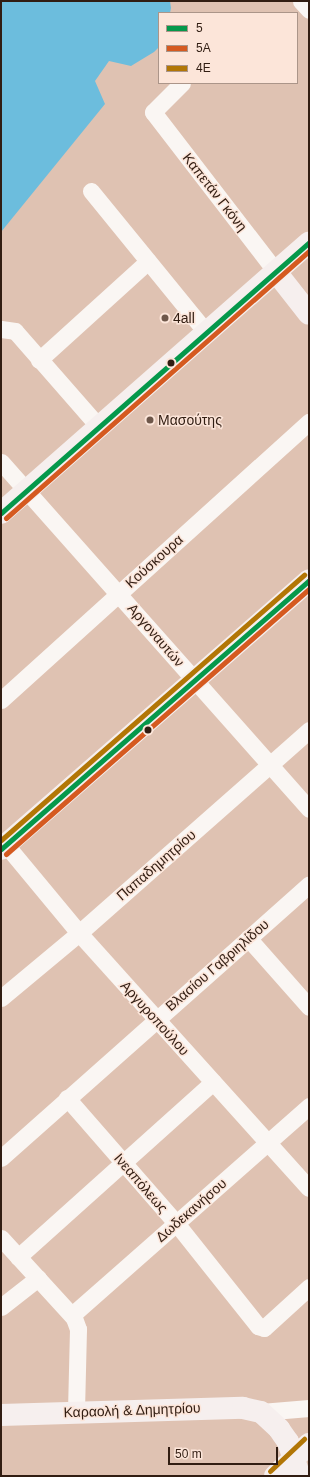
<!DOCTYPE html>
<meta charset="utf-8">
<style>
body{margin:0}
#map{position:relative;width:310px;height:1477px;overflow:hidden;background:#dfc2b2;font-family:Arial,sans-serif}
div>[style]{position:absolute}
.water>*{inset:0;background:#6cbddd}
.street>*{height:17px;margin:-8.5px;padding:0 8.5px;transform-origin:8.5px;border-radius:8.5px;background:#faf6f3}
.secondary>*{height:22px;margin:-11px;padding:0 11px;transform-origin:11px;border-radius:11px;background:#f6efee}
.bus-1>*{height:5px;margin:-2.5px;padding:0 2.5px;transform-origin:2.5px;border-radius:2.5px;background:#05984b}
.bus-2>*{height:5px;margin:-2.5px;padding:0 2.5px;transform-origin:2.5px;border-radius:2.5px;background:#d55a20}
.bus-3>*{height:5px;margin:-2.5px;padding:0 2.5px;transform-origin:2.5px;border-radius:2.5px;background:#b27606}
.dots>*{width:11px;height:11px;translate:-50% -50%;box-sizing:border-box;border:2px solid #fce5d9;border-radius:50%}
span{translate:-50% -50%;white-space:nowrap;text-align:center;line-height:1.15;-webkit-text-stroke:3px #fce5d9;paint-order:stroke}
.street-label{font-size:14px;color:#311d12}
.poi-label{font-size:14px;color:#311d12}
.left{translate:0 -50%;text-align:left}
.frame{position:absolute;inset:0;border:2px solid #311d12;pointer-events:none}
.legend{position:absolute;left:158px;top:12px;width:140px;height:72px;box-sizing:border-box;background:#fce5d9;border:1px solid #ab9589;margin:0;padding:5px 7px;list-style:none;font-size:12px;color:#311d12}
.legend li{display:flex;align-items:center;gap:8px;height:20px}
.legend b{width:20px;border:1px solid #ab9589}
.scale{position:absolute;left:168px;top:1447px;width:110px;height:18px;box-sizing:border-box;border:2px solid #311d12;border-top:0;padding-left:5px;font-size:12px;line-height:14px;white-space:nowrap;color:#311d12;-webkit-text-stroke:3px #fce5d9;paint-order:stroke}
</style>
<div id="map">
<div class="water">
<i style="clip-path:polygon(1px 1px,170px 1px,171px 8px,170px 13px,159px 13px,159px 47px,154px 52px,131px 66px,109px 61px,95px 81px,105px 104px,1px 232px)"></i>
</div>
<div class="street">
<i style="left:301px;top:1px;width:12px;rotate:48deg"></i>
<i style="left:182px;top:83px;width:41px;rotate:135deg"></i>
<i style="left:153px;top:112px;width:202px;rotate:52.4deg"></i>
<i style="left:91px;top:191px;width:182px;rotate:50.8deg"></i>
<i style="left:1px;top:329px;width:14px;rotate:8deg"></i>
<i style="left:15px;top:331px;width:129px;rotate:48.8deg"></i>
<i style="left:39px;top:360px;width:147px;rotate:-42.2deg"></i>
<i style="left:1px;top:462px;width:464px;rotate:48.4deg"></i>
<i style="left:1px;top:700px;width:415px;rotate:-42.1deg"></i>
<i style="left:6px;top:845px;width:114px;rotate:50.3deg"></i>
<i style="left:79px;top:933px;width:343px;rotate:48deg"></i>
<i style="left:248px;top:938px;width:92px;rotate:48.5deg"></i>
<i style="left:1px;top:998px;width:102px;rotate:-39.8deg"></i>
<i style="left:79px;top:933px;width:307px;rotate:-41.4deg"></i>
<i style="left:67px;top:1098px;width:166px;rotate:48.9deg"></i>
<i style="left:176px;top:1223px;width:132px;rotate:51.5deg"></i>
<i style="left:258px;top:1326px;width:6px;rotate:18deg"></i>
<i style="left:264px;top:1328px;width:61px;rotate:-42.3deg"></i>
<i style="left:1px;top:1158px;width:412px;rotate:-41.6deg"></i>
<i style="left:1px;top:1238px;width:108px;rotate:47.6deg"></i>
<i style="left:74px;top:1318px;width:12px;rotate:70deg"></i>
<i style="left:78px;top:1329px;width:84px;rotate:91.4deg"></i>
<i style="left:18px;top:1257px;width:262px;rotate:-41.9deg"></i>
<i style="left:1px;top:1307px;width:47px;rotate:-38.1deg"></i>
<i style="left:72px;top:1315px;width:316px;rotate:-41.4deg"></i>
<i style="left:261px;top:1412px;width:48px;rotate:-4.8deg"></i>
</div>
<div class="secondary">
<i style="left:276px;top:272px;width:53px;rotate:51.8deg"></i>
<i style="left:1px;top:513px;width:410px;rotate:-41.3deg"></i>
<i style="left:1px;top:849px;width:409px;rotate:-41.1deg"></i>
<i style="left:1px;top:1415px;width:242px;rotate:-1.7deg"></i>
<i style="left:243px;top:1408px;width:18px;rotate:13deg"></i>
<i style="left:261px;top:1412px;width:25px;rotate:43deg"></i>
<i style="left:279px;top:1429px;width:16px;rotate:55deg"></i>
<i style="left:288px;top:1442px;width:36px;rotate:71deg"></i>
<i style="left:275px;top:1476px;width:47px;rotate:-43.3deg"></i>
</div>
<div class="bus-1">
<i style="left:1px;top:513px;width:410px;rotate:-41.3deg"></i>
<i style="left:1px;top:849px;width:409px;rotate:-41.1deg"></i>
</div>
<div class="bus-2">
<i style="left:6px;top:518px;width:404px;rotate:-41.4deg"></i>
<i style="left:6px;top:854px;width:403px;rotate:-41.2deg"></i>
</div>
<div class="bus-3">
<i style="left:1px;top:840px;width:403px;rotate:-41.2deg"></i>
<i style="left:270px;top:1471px;width:47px;rotate:-43.3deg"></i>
</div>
<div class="dots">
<i style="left:165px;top:318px;background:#6e574a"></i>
<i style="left:171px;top:363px;background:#311d12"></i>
<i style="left:150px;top:420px;background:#6e574a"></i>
<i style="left:148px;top:730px;background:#311d12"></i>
</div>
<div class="street-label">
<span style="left:215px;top:192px;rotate:52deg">Καπετάν Γκόνη</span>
<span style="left:154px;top:561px;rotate:-42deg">Κούσκουρα</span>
<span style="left:156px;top:635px;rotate:49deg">Αργοναυτών</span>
<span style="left:156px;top:865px;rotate:-41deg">Παπαδημητρίου</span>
<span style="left:217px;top:965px;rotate:-41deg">Βλασίου Γαβριηλίδου</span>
<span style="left:155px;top:1018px;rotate:48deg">Αργυροπούλου</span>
<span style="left:141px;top:1183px;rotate:49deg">Ινεαπόλεως</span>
<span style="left:191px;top:1210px;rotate:-41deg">Δωδεκανήσου</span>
<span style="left:132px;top:1410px;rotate:-2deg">Καραολή &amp; Δημητρίου</span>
</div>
<div class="poi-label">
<span class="left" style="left:173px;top:318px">4all</span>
<span class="left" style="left:158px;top:420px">Μασούτης</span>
</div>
<div class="frame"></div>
<ul class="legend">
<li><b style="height:5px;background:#05984b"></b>5</li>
<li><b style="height:5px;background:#d55a20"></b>5Α</li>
<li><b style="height:5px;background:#b27606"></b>4Ε</li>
</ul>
<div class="scale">50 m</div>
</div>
